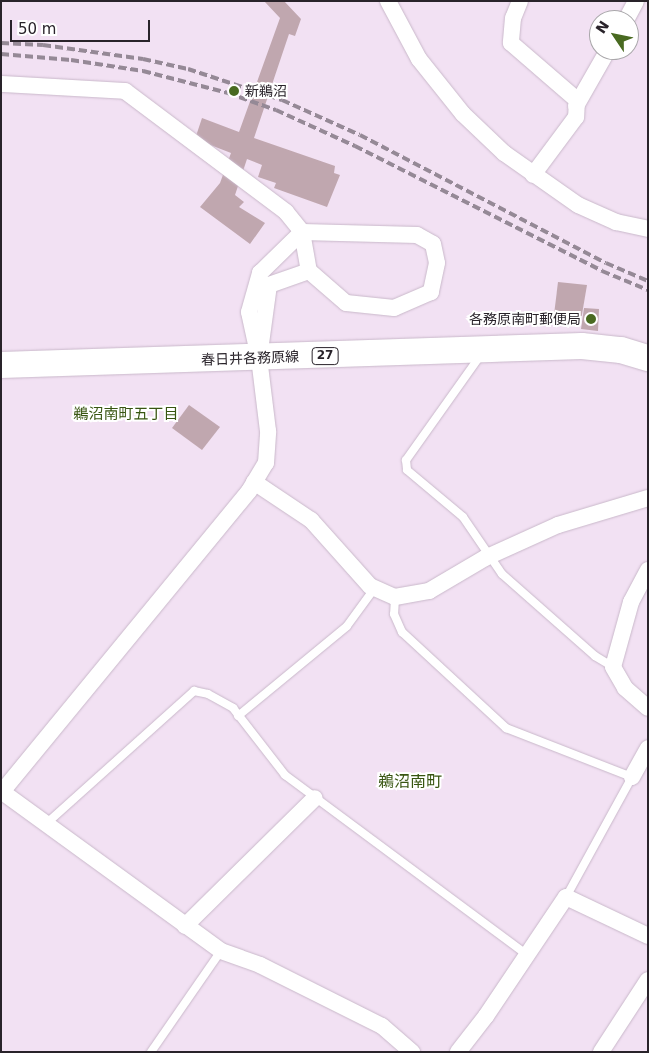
<!DOCTYPE html>
<meta charset="utf-8">
<style>
body{margin:0}
#map{position:relative;width:649px;height:1053px;overflow:hidden;background:#f2e1f3;font-family:"DejaVu Sans","Noto Sans JP",sans-serif}
div>[style]{position:absolute}
.building>*{inset:0;background:#c0a7af}
.roads{filter:drop-shadow(0 0 1px #c9b8ca) drop-shadow(0 0 1px #c9b8ca)}
.lane>*{height:8px;margin:-4px;padding:0 4px;transform-origin:4px;border-radius:4px;background:#fff}
.street>*{height:16px;margin:-8px;padding:0 8px;transform-origin:8px;border-radius:8px;background:#fff}
.primary>*{height:26px;margin:-13px;padding:0 13px;transform-origin:13px;border-radius:13px;background:#fff}
.rail>*{height:4px;margin-top:-2px;transform-origin:0;background:repeating-linear-gradient(90deg,#958996 0 8px,transparent 0 12px)}
.dots>*{width:14px;height:14px;translate:-50% -50%;box-sizing:border-box;border:2px solid #fff;border-radius:50%}
span{translate:-50% -50%;white-space:nowrap;text-align:center;line-height:1.15;-webkit-text-stroke:4px #fff;paint-order:stroke}
.shield-label span{padding:1px 4px;background:#fff;border:1px solid;border-radius:4px;-webkit-text-stroke-width:0}
.shield-label{font-size:12px;color:#29232a;font-weight:700}
.poi-label{font-size:14px;color:#29232a}
.left{translate:0 -50%;text-align:left}
.right{translate:-100% -50%;text-align:right}
.street-label{font-size:14px;color:#29232a}
.neighbourhood-label{font-size:15px;color:#385511}
.quarter-label{font-size:16px;color:#385511}
.frame{position:absolute;inset:0;border:2px solid #29232a;pointer-events:none}
.north{position:absolute;left:589px;top:10px;width:50px;height:50px;box-sizing:border-box;background:#fff;border:1px solid #a9a7aa;border-radius:50%;rotate:304deg;font-size:14px;font-weight:700;line-height:20px;text-align:center;color:#29232a}
.north::after{content:'';display:block;margin:auto;width:18px;height:22px;background:#496a21;clip-path:polygon(50% 0,100% 100%,50% 72%,0 100%)}
.scale{position:absolute;left:10px;top:20px;width:140px;height:22px;box-sizing:border-box;border:2px solid #29232a;border-top:0;padding-left:6px;font-size:15px;line-height:18px;white-space:nowrap;color:#29232a;-webkit-text-stroke:4px #fff;paint-order:stroke}
</style>
<div id="map">
<div class="building">
<i style="clip-path:polygon(264px 1px,284px 1px,301px 19px,295px 36px,289px 34px,254px 138px,335px 166px,334px 173px,340px 175px,327px 207px,274px 188px,276px 183px,258px 177px,262px 165px,247px 159px,235px 195px,244px 202px,239px 207px,265px 223px,250px 244px,200px 207px,220px 183px,231px 153px,195px 139px,202px 118px,239px 132px,280px 18px)"></i>
<i style="clip-path:polygon(558px 282px,587px 285px,580px 326px,553px 323px)"></i>
<i style="clip-path:polygon(584px 308px,599px 309px,598px 331px,581px 329px)"></i>
<i style="clip-path:polygon(189px 405px,220px 427px,202px 450px,172px 428px)"></i>
</div>
<div class="roads">
<div class="lane">
<i style="left:480px;top:356px;width:128px;rotate:125.4deg"></i>
<i style="left:406px;top:460px;width:10px;rotate:84deg"></i>
<i style="left:407px;top:470px;width:73px;rotate:40deg"></i>
<i style="left:463px;top:517px;width:69px;rotate:55.6deg"></i>
<i style="left:502px;top:574px;width:124px;rotate:41.4deg"></i>
<i style="left:595px;top:656px;width:21px;rotate:31deg"></i>
<i style="left:395px;top:597px;width:17px;rotate:93deg"></i>
<i style="left:394px;top:614px;width:20px;rotate:66deg"></i>
<i style="left:402px;top:632px;width:142px;rotate:42.7deg"></i>
<i style="left:506px;top:728px;width:135px;rotate:21.3deg"></i>
<i style="left:632px;top:777px;width:137px;rotate:118.8deg"></i>
<i style="left:238px;top:716px;width:141px;rotate:-39.5deg"></i>
<i style="left:347px;top:626px;width:46px;rotate:-53.9deg"></i>
<i style="left:47px;top:823px;width:198px;rotate:-41.9deg"></i>
<i style="left:194px;top:691px;width:14px;rotate:12deg"></i>
<i style="left:208px;top:694px;width:29px;rotate:29deg"></i>
<i style="left:233px;top:708px;width:85px;rotate:52.2deg"></i>
<i style="left:285px;top:775px;width:302px;rotate:36.6deg"></i>
<i style="left:151px;top:1052px;width:123px;rotate:-55.3deg"></i>
</div>
<div class="street">
<i style="left:388px;top:1px;width:66px;rotate:61.9deg"></i>
<i style="left:419px;top:59px;width:70px;rotate:51.3deg"></i>
<i style="left:463px;top:114px;width:57px;rotate:43.6deg"></i>
<i style="left:504px;top:153px;width:90px;rotate:35.1deg"></i>
<i style="left:578px;top:205px;width:42px;rotate:24.1deg"></i>
<i style="left:616px;top:222px;width:33px;rotate:12deg"></i>
<i style="left:520px;top:1px;width:18px;rotate:112deg"></i>
<i style="left:513px;top:18px;width:25px;rotate:95deg"></i>
<i style="left:511px;top:43px;width:87px;rotate:40.8deg"></i>
<i style="left:577px;top:100px;width:17px;rotate:93deg"></i>
<i style="left:576px;top:117px;width:72px;rotate:126.6deg"></i>
<i style="left:626px;top:20px;width:21px;rotate:-62deg"></i>
<i style="left:1px;top:84px;width:124px;rotate:3.2deg"></i>
<i style="left:125px;top:91px;width:201px;rotate:36.9deg"></i>
<i style="left:286px;top:212px;width:26px;rotate:51deg"></i>
<i style="left:302px;top:232px;width:40px;rotate:80deg"></i>
<i style="left:576px;top:106px;width:64px;rotate:-60.3deg"></i>
<i style="left:254px;top:482px;width:69px;rotate:33.7deg"></i>
<i style="left:311px;top:520px;width:89px;rotate:48.2deg"></i>
<i style="left:370px;top:586px;width:27px;rotate:24deg"></i>
<i style="left:395px;top:597px;width:35px;rotate:-10deg"></i>
<i style="left:429px;top:591px;width:65px;rotate:-30.5deg"></i>
<i style="left:485px;top:558px;width:80px;rotate:-24.3deg"></i>
<i style="left:558px;top:525px;width:94px;rotate:-16.7deg"></i>
<i style="left:648px;top:570px;width:36px;rotate:118deg"></i>
<i style="left:631px;top:602px;width:67px;rotate:105.5deg"></i>
<i style="left:613px;top:667px;width:24px;rotate:60deg"></i>
<i style="left:625px;top:688px;width:30px;rotate:41deg"></i>
<i style="left:632px;top:777px;width:33px;rotate:-61deg"></i>
<i style="left:1px;top:791px;width:272px;rotate:36deg"></i>
<i style="left:221px;top:951px;width:41px;rotate:19.7deg"></i>
<i style="left:260px;top:965px;width:136px;rotate:26.6deg"></i>
<i style="left:382px;top:1026px;width:40px;rotate:41deg"></i>
<i style="left:1px;top:793px;width:391px;rotate:-50.6deg"></i>
<i style="left:249px;top:491px;width:33px;rotate:-59deg"></i>
<i style="left:266px;top:463px;width:32px;rotate:-86deg"></i>
<i style="left:268px;top:431px;width:74px;rotate:-97deg"></i>
<i style="left:259px;top:358px;width:47px;rotate:-102.3deg"></i>
<i style="left:249px;top:312px;width:41px;rotate:-74.2deg"></i>
<i style="left:260px;top:273px;width:59px;rotate:-44.3deg"></i>
<i style="left:302px;top:232px;width:115px;rotate:1.5deg"></i>
<i style="left:417px;top:235px;width:18px;rotate:29deg"></i>
<i style="left:433px;top:244px;width:19px;rotate:78deg"></i>
<i style="left:437px;top:263px;width:30px;rotate:102deg"></i>
<i style="left:431px;top:292px;width:40px;rotate:156.6deg"></i>
<i style="left:394px;top:308px;width:48px;rotate:-174.1deg"></i>
<i style="left:346px;top:303px;width:49px;rotate:-139.1deg"></i>
<i style="left:309px;top:271px;width:42px;rotate:160.7deg"></i>
<i style="left:269px;top:285px;width:74px;rotate:97.8deg"></i>
<i style="left:185px;top:926px;width:182px;rotate:-44.6deg"></i>
<i style="left:458px;top:1052px;width:46px;rotate:-52.1deg"></i>
<i style="left:486px;top:1016px;width:143px;rotate:-56.1deg"></i>
<i style="left:566px;top:897px;width:91px;rotate:25.4deg"></i>
<i style="left:601px;top:1052px;width:86px;rotate:-56.9deg"></i>
</div>
<div class="primary">
<i style="left:1px;top:365px;width:581px;rotate:-1.87deg"></i>
<i style="left:582px;top:346px;width:39px;rotate:6deg"></i>
<i style="left:621px;top:350px;width:28px;rotate:17deg"></i>
</div>
</div>
<div class="rail">
<i style="left:1px;top:43px;width:42px;rotate:2.7deg"></i>
<i style="left:43px;top:45px;width:101px;rotate:8deg"></i>
<i style="left:143px;top:59px;width:46px;rotate:12.5deg"></i>
<i style="left:188px;top:69px;width:99px;rotate:18.3deg"></i>
<i style="left:282px;top:100px;width:85px;rotate:24.2deg"></i>
<i style="left:360px;top:135px;width:277px;rotate:27.5deg"></i>
<i style="left:606px;top:263px;width:46px;rotate:23.2deg"></i>
<i style="left:1px;top:54px;width:70px;rotate:4.9deg"></i>
<i style="left:71px;top:60px;width:73px;rotate:8.7deg"></i>
<i style="left:143px;top:71px;width:88px;rotate:14.5deg"></i>
<i style="left:228px;top:93px;width:51px;rotate:19.5deg"></i>
<i style="left:276px;top:110px;width:87px;rotate:24.5deg"></i>
<i style="left:355px;top:146px;width:277px;rotate:26.8deg"></i>
<i style="left:602px;top:271px;width:50px;rotate:22.4deg"></i>
</div>
<div class="dots">
<i style="left:234px;top:91px;background:#496a21"></i>
<i style="left:591px;top:319px;background:#496a21"></i>
</div>
<div class="shield-label">
<span style="left:325px;top:356px">27</span>
</div>
<div class="poi-label">
<span class="left" style="left:245px;top:91px">新鵜沼</span>
<span class="right" style="left:581px;top:319px">各務原南町郵便局</span>
</div>
<div class="street-label">
<span style="left:250px;top:358px;rotate:-2deg">春日井各務原線</span>
</div>
<div class="neighbourhood-label">
<span style="left:126px;top:415px">鵜沼南町五丁目</span>
</div>
<div class="quarter-label">
<span style="left:410px;top:782px">鵜沼南町</span>
</div>
<div class="frame"></div>
<div class="north">N</div>
<div class="scale">50 m</div>
</div>
